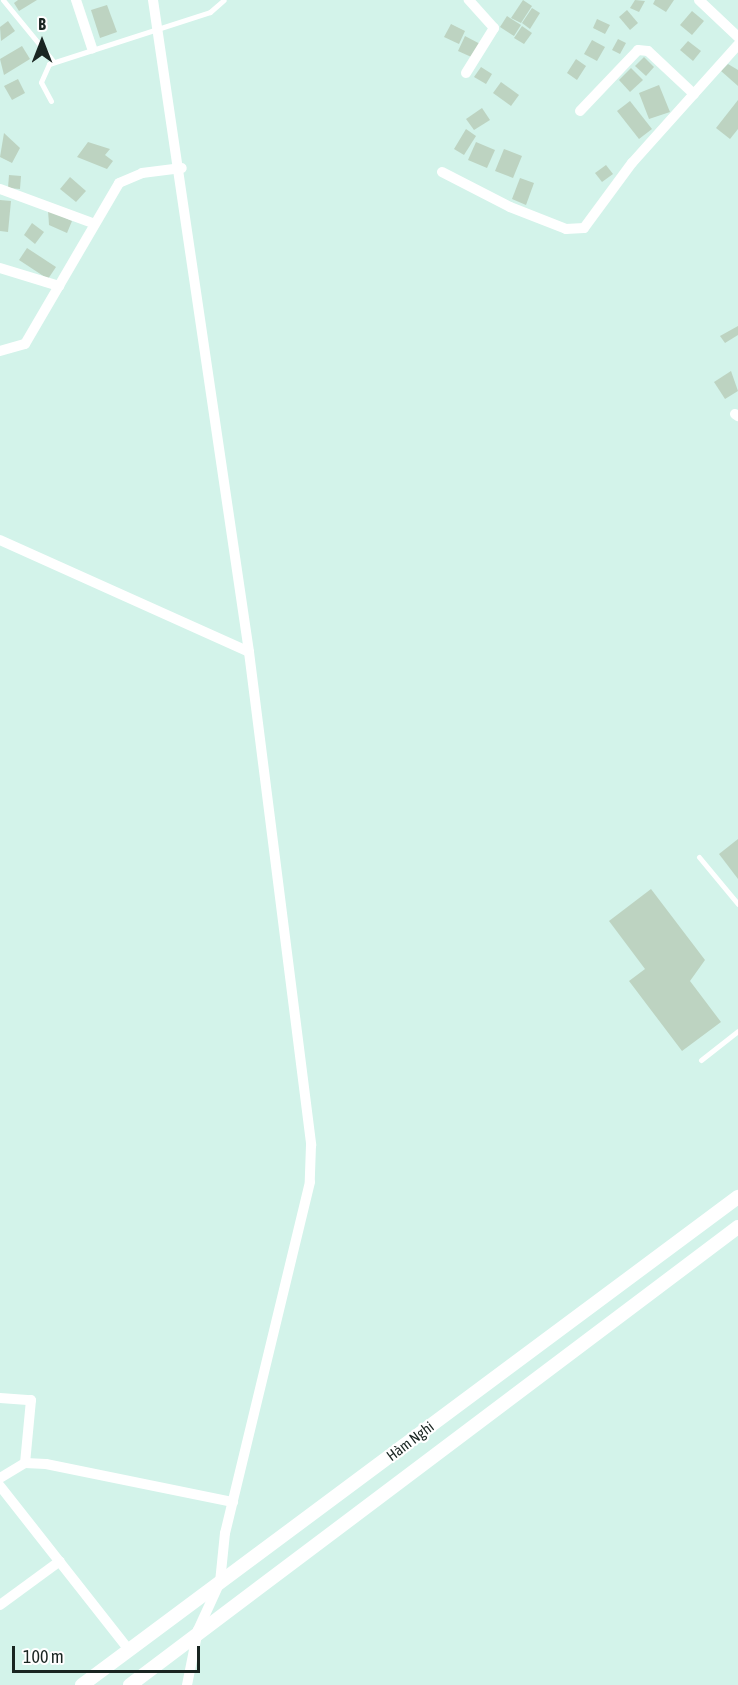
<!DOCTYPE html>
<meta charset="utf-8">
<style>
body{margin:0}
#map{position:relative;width:738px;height:1685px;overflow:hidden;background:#d3f3ea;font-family:"Asap Condensed",sans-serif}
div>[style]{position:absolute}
.building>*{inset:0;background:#bdd3c1}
.lane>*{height:5px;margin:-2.5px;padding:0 2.5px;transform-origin:2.5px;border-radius:2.5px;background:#fff}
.street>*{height:10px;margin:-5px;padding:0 5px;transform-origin:5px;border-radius:5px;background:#fff}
.secondary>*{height:14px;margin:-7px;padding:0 7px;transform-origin:7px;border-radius:7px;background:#fff}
span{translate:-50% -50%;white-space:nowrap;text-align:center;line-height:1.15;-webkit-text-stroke:4.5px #fff;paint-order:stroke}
.street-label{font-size:15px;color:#192521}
.north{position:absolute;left:12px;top:12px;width:60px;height:60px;-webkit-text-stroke:4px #fff;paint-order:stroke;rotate:0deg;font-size:16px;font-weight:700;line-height:24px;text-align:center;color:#192521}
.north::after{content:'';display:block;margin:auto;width:21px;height:27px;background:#192521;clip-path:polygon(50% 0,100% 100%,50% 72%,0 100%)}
.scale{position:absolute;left:12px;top:1646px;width:188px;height:27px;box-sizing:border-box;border:3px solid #192521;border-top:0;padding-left:8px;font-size:18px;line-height:21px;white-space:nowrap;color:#192521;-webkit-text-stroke:4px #fff;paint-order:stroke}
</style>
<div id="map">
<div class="building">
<i style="clip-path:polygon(18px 0,37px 0,19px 11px,14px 3px)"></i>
<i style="clip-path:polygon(523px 0,532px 6px,521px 23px,511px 18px)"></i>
<i style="clip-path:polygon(635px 0,645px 1px,639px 12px,630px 8px)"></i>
<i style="clip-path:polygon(655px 0,674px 0,666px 12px,653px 4px)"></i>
<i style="clip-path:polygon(107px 5px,117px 32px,100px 38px,91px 10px)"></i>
<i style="clip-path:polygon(532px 8px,540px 13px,530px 29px,522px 23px)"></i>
<i style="clip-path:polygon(627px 10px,638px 23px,630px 30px,619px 17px)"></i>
<i style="clip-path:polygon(692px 11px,704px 21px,692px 35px,680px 25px)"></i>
<i style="clip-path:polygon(507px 16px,521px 25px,514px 36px,500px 27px)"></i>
<i style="clip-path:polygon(597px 19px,610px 25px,605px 34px,593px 28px)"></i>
<i style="clip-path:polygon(8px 21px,15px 31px,1px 41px,0 27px)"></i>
<i style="clip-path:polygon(451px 24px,465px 31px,459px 44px,444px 37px)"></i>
<i style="clip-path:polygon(522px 26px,532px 33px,524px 44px,514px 38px)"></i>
<i style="clip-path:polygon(465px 36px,484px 46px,478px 60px,458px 51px)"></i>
<i style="clip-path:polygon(618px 39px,626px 43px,620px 54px,612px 50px)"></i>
<i style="clip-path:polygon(592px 40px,605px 47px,597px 61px,584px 54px)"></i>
<i style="clip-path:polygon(688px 41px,701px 51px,693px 61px,680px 50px)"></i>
<i style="clip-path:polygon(22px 46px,30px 59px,4px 75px,0 59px)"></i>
<i style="clip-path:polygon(644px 57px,654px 67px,646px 76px,635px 66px)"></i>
<i style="clip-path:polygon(576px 59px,586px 66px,577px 80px,567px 73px)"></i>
<i style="clip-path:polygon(728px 64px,738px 70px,738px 86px,721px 71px)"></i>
<i style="clip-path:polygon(481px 67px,492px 74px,486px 84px,474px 77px)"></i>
<i style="clip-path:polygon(631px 68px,643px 80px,630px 92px,619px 80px)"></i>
<i style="clip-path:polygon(18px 79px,25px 93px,12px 100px,4px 86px)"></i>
<i style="clip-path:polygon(501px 82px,519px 95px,511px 106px,493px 93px)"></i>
<i style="clip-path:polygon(659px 85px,670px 112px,649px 119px,639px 93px)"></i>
<i style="clip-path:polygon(738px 100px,738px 129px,730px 139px,716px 128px)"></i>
<i style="clip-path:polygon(630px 101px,652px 129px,639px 139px,617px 111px)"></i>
<i style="clip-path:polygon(482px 108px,490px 120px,474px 130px,466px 119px)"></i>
<i style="clip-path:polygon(466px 129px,476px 136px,464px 155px,454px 149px)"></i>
<i style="clip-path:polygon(4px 133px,20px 148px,12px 163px,0 157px)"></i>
<i style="clip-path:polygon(88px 142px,110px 149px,105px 155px,113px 161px,107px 169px,77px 157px)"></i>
<i style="clip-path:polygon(476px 142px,495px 150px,487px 168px,468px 160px)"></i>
<i style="clip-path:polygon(504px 149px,522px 156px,513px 178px,495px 171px)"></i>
<i style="clip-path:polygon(606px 165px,613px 174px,602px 182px,595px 173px)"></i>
<i style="clip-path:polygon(9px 175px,21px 176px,20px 189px,8px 188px)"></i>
<i style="clip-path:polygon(70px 177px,86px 191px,76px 202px,60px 189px)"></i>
<i style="clip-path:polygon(520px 178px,534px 183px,526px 205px,512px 199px)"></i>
<i style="clip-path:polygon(0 200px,11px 201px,8px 232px,0 231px)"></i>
<i style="clip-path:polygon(48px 210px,72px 221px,67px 233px,49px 225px)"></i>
<i style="clip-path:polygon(32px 223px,44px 232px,35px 244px,24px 235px)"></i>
<i style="clip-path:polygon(27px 248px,56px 267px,48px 279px,19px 260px)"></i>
<i style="clip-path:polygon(738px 326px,738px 335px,725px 343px,720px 336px)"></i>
<i style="clip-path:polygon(731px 371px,738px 391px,725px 399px,714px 382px)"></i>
<i style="clip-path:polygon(738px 839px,738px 879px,719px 854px)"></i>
<i style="clip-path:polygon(651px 889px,705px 960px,690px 981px,721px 1022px,682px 1051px,629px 981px,645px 969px,609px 921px)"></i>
</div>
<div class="lane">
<i style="left:3px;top:0;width:80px;rotate:50.6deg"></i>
<i style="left:51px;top:101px;width:21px;rotate:-118deg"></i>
<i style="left:41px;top:82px;width:20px;rotate:-66deg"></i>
<i style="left:49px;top:64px;width:169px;rotate:-17.9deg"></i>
<i style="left:210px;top:12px;width:18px;rotate:-41deg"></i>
<i style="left:699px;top:857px;width:61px;rotate:50.3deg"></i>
<i style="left:701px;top:1060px;width:47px;rotate:-38.1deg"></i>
</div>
<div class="street">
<i style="left:76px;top:0;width:51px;rotate:71.6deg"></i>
<i style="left:153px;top:0;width:659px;rotate:81.62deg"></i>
<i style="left:249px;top:652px;width:497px;rotate:82.8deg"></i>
<i style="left:311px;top:1145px;width:37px;rotate:92deg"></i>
<i style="left:310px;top:1182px;width:361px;rotate:103.6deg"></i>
<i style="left:225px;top:1533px;width:49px;rotate:95.8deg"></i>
<i style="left:220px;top:1582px;width:53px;rotate:114.6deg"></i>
<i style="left:198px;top:1630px;width:56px;rotate:101.3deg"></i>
<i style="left:699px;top:0;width:54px;rotate:43.5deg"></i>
<i style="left:466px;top:73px;width:53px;rotate:-58.1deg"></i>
<i style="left:494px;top:28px;width:38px;rotate:-132deg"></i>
<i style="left:580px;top:111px;width:84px;rotate:-46.4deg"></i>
<i style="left:638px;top:50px;width:10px;rotate:6deg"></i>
<i style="left:648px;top:51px;width:63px;rotate:43.1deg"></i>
<i style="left:442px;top:172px;width:76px;rotate:27.2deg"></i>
<i style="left:510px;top:207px;width:60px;rotate:21.4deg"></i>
<i style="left:566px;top:229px;width:18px;rotate:-3deg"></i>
<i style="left:584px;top:228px;width:81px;rotate:-53.6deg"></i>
<i style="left:632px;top:163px;width:159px;rotate:-48.1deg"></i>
<i style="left:0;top:189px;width:101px;rotate:20.2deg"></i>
<i style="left:0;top:268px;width:62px;rotate:17deg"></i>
<i style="left:0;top:351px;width:26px;rotate:-16deg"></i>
<i style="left:25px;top:344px;width:186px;rotate:-59.7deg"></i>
<i style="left:119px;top:183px;width:25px;rotate:-23deg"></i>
<i style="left:142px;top:173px;width:40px;rotate:-7.1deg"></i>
<i style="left:735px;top:414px;width:4px;rotate:34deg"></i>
<i style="left:0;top:540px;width:273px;rotate:24.2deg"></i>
<i style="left:0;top:1398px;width:31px;rotate:4deg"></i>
<i style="left:31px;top:1400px;width:63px;rotate:95.4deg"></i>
<i style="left:0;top:1478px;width:29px;rotate:-31deg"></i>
<i style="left:25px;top:1463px;width:21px;rotate:3deg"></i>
<i style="left:46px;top:1464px;width:191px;rotate:11.5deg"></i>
<i style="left:0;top:1486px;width:209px;rotate:51.8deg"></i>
<i style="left:0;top:1605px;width:74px;rotate:-36.3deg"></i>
</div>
<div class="secondary">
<i style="left:82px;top:1685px;width:818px;rotate:-36.65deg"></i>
<i style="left:130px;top:1685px;width:761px;rotate:-36.99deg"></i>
</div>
<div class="street-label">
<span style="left:410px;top:1441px;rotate:-37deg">Hàm Nghi</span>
</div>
<div class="north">B</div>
<div class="scale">100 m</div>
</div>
